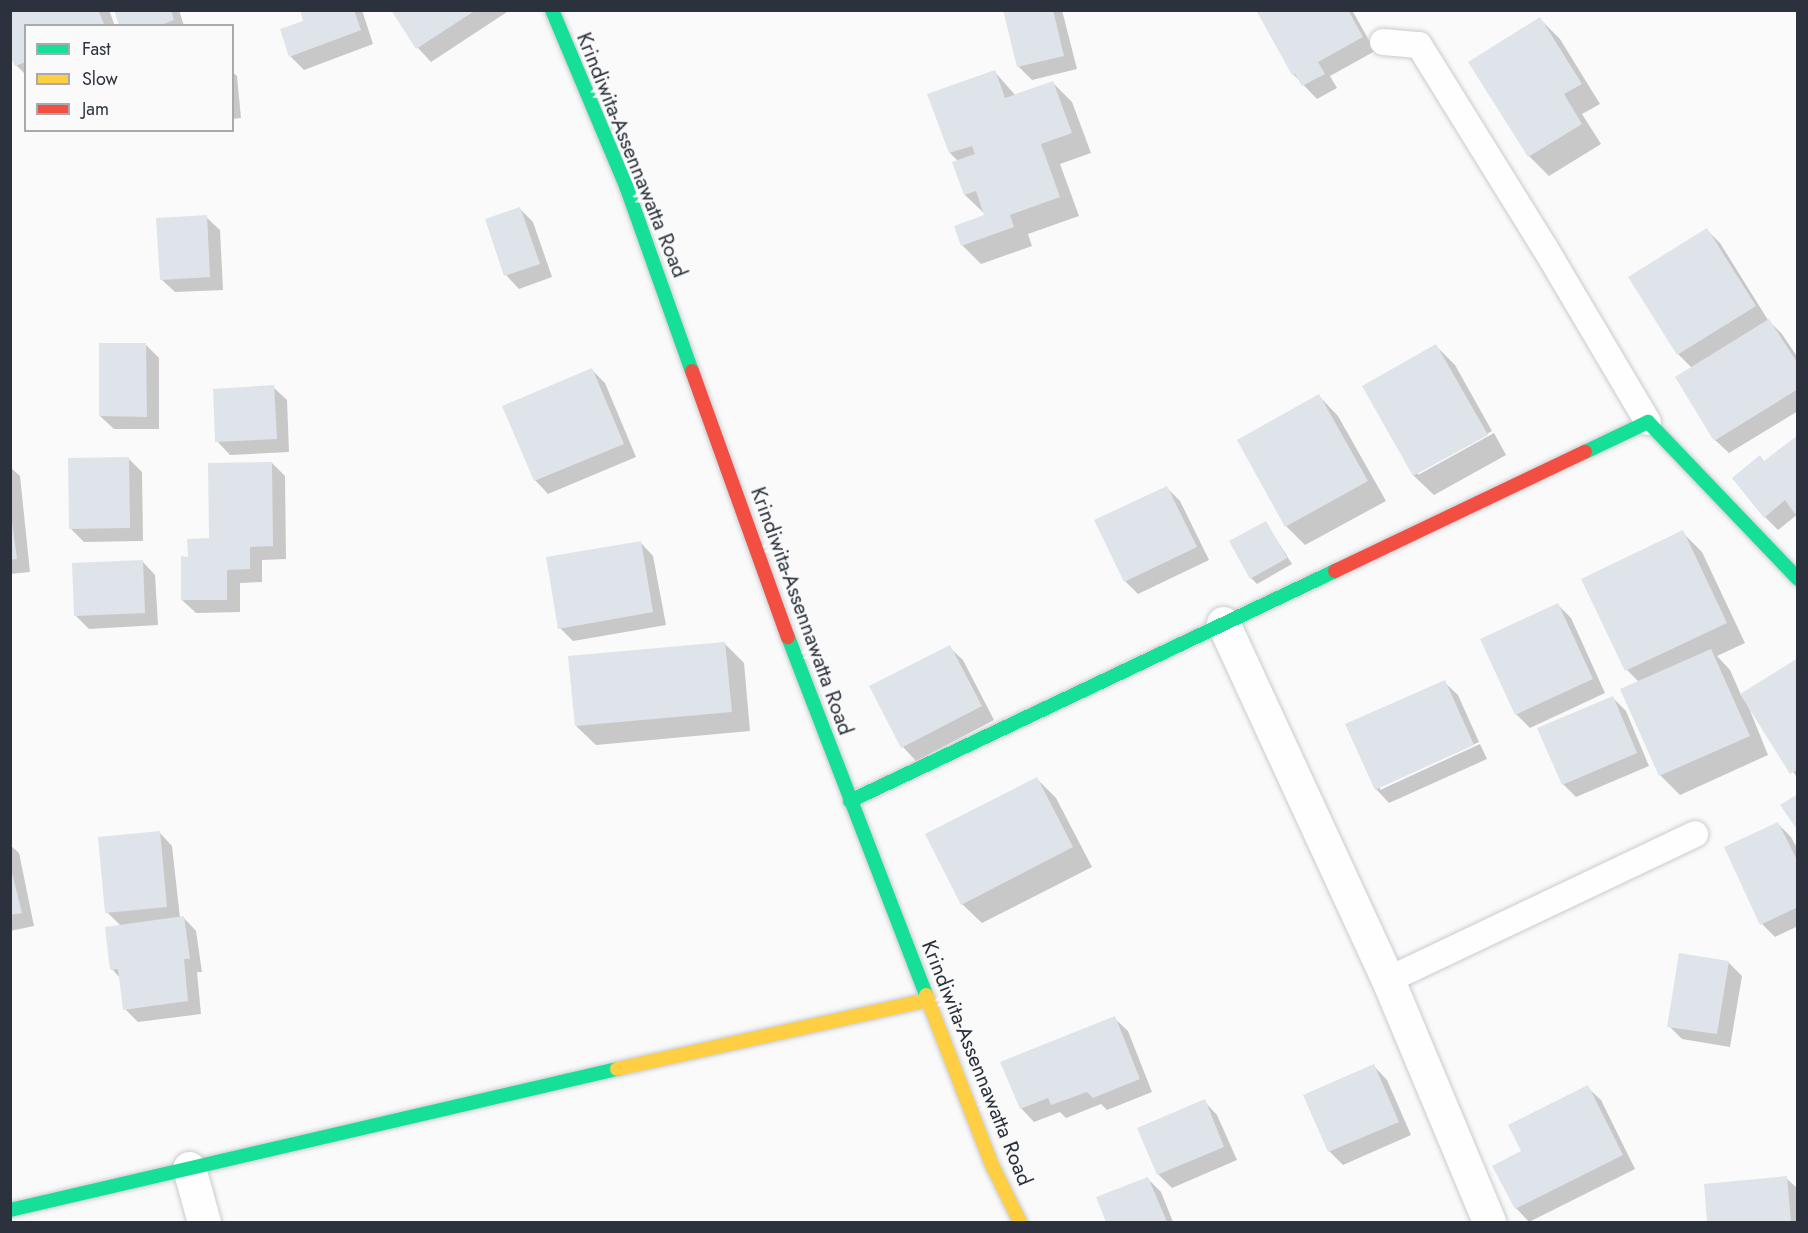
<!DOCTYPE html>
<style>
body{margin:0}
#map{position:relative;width:1808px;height:1233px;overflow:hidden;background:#fafafa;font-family:Jost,sans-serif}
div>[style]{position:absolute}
.shadow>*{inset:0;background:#0003}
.building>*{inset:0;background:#dfe4ea}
.roads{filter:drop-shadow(0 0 2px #c8cbd1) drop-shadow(0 0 2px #c8cbd1)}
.lane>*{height:26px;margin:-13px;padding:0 13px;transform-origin:13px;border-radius:13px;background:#fefefe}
.street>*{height:33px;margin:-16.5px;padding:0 16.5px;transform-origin:16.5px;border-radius:16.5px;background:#fefefe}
.fast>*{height:14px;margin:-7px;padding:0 7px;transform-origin:7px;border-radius:7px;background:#16e098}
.slow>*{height:14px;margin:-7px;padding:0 7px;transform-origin:7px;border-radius:7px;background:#ffcf43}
.jam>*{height:14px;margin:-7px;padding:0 7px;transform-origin:7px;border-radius:7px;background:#f24e42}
span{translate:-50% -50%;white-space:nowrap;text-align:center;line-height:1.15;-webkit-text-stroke:6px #fafafa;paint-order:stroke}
.street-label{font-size:21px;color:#2b313d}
.frame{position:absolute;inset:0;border:12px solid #2b313d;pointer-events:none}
.legend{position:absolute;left:24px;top:24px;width:210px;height:108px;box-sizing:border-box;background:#fafafa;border:2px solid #a7aaae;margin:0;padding:8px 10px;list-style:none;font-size:18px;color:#2b313d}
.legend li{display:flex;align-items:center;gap:12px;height:30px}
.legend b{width:30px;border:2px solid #a7aaae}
</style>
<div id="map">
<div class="shadow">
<i style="clip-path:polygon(10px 10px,109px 10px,115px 26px,26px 26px,26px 75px,16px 65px)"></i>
<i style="clip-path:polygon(115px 10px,179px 10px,184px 26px,120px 26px)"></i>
<i style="clip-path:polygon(301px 10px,362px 10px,373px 44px,304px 70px,291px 57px,282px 30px,305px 22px)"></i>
<i style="clip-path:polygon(393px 10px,506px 10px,507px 12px,431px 62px,418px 48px)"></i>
<i style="clip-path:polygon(1005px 10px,1062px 10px,1077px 69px,1032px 80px,1018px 66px)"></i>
<i style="clip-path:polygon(1259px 10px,1352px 10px,1375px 51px,1330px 76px,1337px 88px,1317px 99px,1293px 74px)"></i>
<i style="clip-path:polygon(1540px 19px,1560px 39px,1600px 104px,1582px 114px,1601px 144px,1549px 176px,1529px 156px,1470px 62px)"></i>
<i style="clip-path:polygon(994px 71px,1016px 96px,1053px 83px,1072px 102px,1091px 153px,1060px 164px,1079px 216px,1028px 234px,1032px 246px,981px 264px,962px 245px,987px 216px,965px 195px,958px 161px,950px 153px)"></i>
<i style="clip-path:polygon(232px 72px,237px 76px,241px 118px,232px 119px)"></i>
<i style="clip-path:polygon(520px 209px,533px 222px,552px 277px,519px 289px,506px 275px)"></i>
<i style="clip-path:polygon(206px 217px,220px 230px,223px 290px,175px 292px,161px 279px)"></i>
<i style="clip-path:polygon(1707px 230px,1720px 243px,1768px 320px,1782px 334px,1798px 358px,1798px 411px,1729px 453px,1715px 440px,1692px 368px,1678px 354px)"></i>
<i style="clip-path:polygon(146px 345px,159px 358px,159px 429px,114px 429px,100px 416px)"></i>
<i style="clip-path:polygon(1436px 346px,1455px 365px,1492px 431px,1418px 472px,1418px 475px,1494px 433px,1506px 455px,1434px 495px,1414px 476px,1364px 386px)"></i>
<i style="clip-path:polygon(592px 370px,605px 383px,636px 457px,548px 494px,535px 480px)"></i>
<i style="clip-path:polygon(273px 387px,287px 400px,289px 452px,230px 455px,217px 441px)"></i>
<i style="clip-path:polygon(1319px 396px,1338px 416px,1386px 501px,1305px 545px,1286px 526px)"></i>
<i style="clip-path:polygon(1798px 437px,1798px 514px,1778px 530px,1765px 517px,1765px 463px)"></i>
<i style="clip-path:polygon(129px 459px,142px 472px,143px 541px,84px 542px,71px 529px)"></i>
<i style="clip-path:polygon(272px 463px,285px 476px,286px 559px,262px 560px,262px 582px,240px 583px,240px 612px,196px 613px,182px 600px,211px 540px)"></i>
<i style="clip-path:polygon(10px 467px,20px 476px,30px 572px,10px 574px)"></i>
<i style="clip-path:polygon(1167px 488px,1180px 501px,1209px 560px,1138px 594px,1125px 581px)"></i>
<i style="clip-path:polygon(1266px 523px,1292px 564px,1257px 584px,1251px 578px)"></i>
<i style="clip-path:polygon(1682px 532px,1702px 552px,1745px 643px,1717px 656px,1730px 670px,1741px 695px,1798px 660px,1798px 779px,1747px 703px,1768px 755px,1680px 795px,1660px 775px,1639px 682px,1627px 670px)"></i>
<i style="clip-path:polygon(640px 542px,653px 556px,666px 625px,573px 641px,560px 628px)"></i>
<i style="clip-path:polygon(142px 561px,155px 575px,158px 625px,89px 629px,76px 616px)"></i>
<i style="clip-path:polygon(1558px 605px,1571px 618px,1605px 693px,1530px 728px,1517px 715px,1482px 640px)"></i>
<i style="clip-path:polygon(724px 643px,744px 663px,750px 731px,596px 745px,576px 726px)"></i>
<i style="clip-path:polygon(949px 647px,963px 660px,994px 720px,916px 761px,903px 747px,871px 687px)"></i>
<i style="clip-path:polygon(1444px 682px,1458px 695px,1479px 742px,1380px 786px,1380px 790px,1480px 744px,1487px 759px,1389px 803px,1376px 789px)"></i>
<i style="clip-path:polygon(1613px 698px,1626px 711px,1649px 766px,1576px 797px,1563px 784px)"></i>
<i style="clip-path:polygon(1037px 779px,1056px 798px,1092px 867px,982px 923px,962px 904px)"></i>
<i style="clip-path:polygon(1778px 824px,1791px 837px,1798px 850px,1798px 926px,1775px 937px,1762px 924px)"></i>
<i style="clip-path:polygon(159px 832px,172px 846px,180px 918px,183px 917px,196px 931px,202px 972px,197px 972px,201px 1014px,138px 1022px,125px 1009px,120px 978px,112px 969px,121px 926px,107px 912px)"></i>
<i style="clip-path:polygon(10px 845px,19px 853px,34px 926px,10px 931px)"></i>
<i style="clip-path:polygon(1728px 962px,1742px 976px,1730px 1047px,1682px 1039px,1669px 1026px)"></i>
<i style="clip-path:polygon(1114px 1018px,1128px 1031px,1152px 1092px,1107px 1110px,1101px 1104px,1066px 1118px,1060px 1112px,1034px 1122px,1021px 1108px)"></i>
<i style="clip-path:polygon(1374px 1066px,1387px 1080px,1411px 1135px,1343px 1165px,1330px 1152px,1305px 1096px)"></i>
<i style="clip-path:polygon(1587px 1087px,1601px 1100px,1635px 1169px,1529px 1222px,1516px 1208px,1523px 1152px)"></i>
<i style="clip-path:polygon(1204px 1101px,1217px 1115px,1237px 1160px,1172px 1188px,1158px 1174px)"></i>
<i style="clip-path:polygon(1786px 1178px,1798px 1189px,1798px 1222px,1709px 1222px,1705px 1186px)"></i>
<i style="clip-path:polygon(1148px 1179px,1161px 1192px,1173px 1222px,1108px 1222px,1098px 1198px)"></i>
</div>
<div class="building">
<i style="clip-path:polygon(10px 10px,98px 10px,105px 26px,26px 26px,26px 62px,15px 66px,10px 56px)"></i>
<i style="clip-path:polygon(114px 10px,171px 10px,174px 20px,158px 26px,119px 26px)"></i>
<i style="clip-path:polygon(300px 10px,354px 10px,361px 30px,289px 57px,280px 29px,303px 21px)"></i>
<i style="clip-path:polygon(391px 10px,476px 10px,416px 49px)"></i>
<i style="clip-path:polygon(1003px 10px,1053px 10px,1064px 56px,1017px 67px)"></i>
<i style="clip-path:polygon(1256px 10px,1348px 10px,1363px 37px,1318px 62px,1325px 74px,1302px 86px,1295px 74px,1292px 75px)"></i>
<i style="clip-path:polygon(1540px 17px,1582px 84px,1564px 94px,1582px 124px,1528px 157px,1468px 62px)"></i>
<i style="clip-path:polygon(995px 70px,1005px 98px,1053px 81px,1072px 133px,1041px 144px,1060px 197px,1010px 215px,1014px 227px,961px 246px,954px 226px,984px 215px,976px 191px,964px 195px,952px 162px,975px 154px,972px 146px,949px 153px,927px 94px)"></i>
<i style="clip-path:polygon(520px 207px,540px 264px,504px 276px,485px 219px)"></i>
<i style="clip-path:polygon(207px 215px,210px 277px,160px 280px,156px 218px)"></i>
<i style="clip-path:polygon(1707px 228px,1756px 306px,1677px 355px,1628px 277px)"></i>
<i style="clip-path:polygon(1769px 319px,1798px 364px,1798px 389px,1714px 441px,1675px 377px)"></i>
<i style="clip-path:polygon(99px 343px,146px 343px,147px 417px,99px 416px)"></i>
<i style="clip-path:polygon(1436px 344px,1488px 435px,1413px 476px,1362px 386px)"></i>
<i style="clip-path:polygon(592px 368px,624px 444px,534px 481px,502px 406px)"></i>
<i style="clip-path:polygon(274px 385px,277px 439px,215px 442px,213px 389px)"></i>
<i style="clip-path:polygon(1319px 394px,1368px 481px,1285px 527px,1237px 440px)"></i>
<i style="clip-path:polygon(1798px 435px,1798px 511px,1795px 514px,1785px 500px,1764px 518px,1732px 478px,1760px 455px,1764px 461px)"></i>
<i style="clip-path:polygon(129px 457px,130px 528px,69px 529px,68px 458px)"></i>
<i style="clip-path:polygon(272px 462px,273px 546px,250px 547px,250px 569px,227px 570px,227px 600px,181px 600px,181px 556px,188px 557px,187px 539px,209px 538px,208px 463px)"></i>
<i style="clip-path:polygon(1167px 486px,1197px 547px,1124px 582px,1094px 520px)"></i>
<i style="clip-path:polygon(10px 507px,17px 559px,10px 560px)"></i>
<i style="clip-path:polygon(1266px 521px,1287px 558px,1250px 579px,1229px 541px)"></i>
<i style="clip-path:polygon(1683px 530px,1727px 623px,1625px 671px,1581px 579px)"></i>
<i style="clip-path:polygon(641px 541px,653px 612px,558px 629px,546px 557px)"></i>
<i style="clip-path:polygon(143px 560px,145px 613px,74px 616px,72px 563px)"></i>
<i style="clip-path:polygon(1558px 603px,1593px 679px,1515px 715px,1480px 639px)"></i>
<i style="clip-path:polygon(725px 642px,732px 712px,575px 726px,568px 656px)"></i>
<i style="clip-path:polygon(950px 645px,982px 706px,901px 748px,869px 686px)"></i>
<i style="clip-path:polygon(1711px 649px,1750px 736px,1659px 776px,1620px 689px)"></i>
<i style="clip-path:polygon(1798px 658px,1798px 769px,1790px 774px,1740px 694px)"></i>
<i style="clip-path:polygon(1445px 680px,1474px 745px,1375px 790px,1345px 724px)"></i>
<i style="clip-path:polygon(1613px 696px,1637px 753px,1562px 785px,1537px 728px)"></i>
<i style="clip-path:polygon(1037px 777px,1073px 847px,961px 905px,925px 834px)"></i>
<i style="clip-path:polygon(1798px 794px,1798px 831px,1780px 805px)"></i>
<i style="clip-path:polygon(1778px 822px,1798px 862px,1798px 907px,1760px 925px,1724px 847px)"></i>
<i style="clip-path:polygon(160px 831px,167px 907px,105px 913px,98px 837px)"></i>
<i style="clip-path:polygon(10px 865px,22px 913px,10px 915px)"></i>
<i style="clip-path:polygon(184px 916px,190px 959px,184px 959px,188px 1001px,123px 1010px,118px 969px,110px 970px,105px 927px)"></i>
<i style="clip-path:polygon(1679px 953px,1729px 961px,1717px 1034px,1667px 1027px)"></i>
<i style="clip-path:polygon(1115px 1016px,1140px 1079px,1093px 1098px,1087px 1092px,1051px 1105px,1048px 1098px,1020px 1109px,1000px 1062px)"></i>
<i style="clip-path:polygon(1374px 1064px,1399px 1122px,1328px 1152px,1303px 1095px)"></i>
<i style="clip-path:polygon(1588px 1085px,1623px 1155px,1515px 1209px,1492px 1166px,1521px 1151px,1508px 1125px)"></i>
<i style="clip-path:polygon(1205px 1099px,1224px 1147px,1157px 1175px,1137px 1128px)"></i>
<i style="clip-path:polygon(1787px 1176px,1791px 1222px,1707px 1222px,1704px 1184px)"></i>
<i style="clip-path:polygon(1148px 1177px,1167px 1222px,1106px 1222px,1096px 1197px)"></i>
</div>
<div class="roads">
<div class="lane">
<i style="left:1383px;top:42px;width:36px;rotate:5deg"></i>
<i style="left:1419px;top:45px;width:239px;rotate:58.2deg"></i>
<i style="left:1545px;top:248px;width:202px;rotate:59.4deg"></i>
<i style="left:1388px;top:980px;width:340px;rotate:-25.4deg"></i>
</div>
<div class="street">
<i style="left:1223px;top:623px;width:393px;rotate:65.2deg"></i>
<i style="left:1388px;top:980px;width:262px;rotate:67.3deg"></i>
<i style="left:189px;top:1168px;width:56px;rotate:74.5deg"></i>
</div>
<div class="fast">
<i style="left:552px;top:10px;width:191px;rotate:67.2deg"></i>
<i style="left:626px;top:186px;width:196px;rotate:70.4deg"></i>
<i style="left:1585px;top:452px;width:70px;rotate:-25.5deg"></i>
<i style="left:1648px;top:422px;width:217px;rotate:46.3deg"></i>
<i style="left:788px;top:637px;width:384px;rotate:68.9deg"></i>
<i style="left:850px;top:801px;width:537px;rotate:-25.37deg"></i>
<i style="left:10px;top:1210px;width:623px;rotate:-13.08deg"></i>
</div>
<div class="slow">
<i style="left:926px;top:995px;width:180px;rotate:68.8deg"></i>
<i style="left:991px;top:1163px;width:66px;rotate:63.8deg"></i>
<i style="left:617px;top:1069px;width:319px;rotate:-12.5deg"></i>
</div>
<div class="jam">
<i style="left:692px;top:371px;width:283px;rotate:70.2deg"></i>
<i style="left:1335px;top:571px;width:277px;rotate:-25.5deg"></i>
</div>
</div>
<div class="street-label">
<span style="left:632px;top:155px;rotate:68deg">Krindiwita-Assennawatta Road</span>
<span style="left:802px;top:611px;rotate:70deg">Krindiwita-Assennawatta Road</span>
<span style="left:977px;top:1063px;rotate:68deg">Krindiwita-Assennawatta Road</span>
</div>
<div class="frame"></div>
<ul class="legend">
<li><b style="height:8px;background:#16e098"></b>Fast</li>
<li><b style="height:8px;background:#ffcf43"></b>Slow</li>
<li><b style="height:8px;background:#f24e42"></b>Jam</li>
</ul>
</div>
